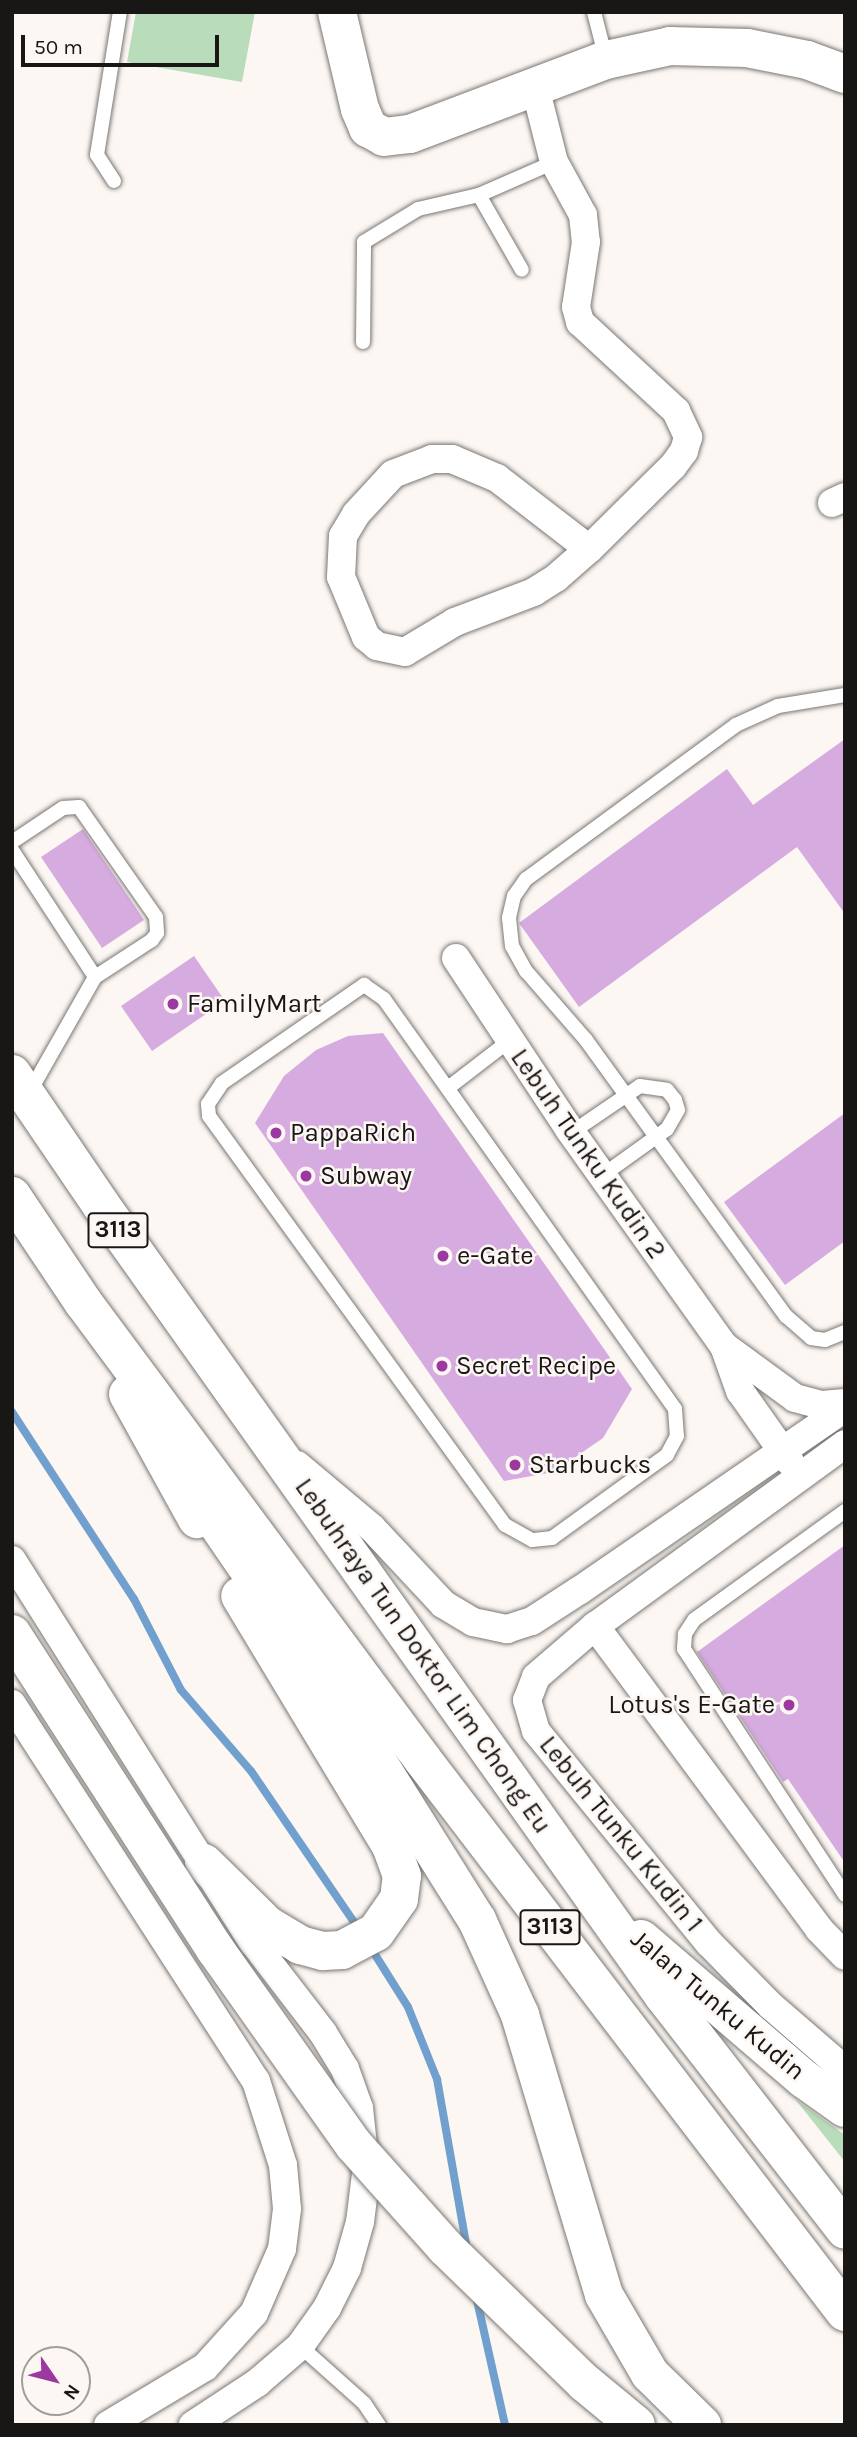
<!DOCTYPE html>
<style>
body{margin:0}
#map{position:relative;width:857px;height:2437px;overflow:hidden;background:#fcf7f3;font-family:Karla,sans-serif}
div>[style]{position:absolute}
.green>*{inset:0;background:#b9ddbb}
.stream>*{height:8px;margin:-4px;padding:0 4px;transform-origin:4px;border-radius:4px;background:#71a0ce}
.building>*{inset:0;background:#d6abdf}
.roads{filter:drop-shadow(0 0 2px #7b7773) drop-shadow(0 0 2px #7b7773)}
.lane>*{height:14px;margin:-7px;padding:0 7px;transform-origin:7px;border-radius:7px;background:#fff}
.street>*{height:28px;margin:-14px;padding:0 14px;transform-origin:14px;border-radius:14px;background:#fff}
.secondary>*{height:38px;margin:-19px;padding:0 19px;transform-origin:19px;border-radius:19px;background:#fff}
.highway>*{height:38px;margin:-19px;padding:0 19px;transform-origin:19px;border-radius:19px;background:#fff}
.bridges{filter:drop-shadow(0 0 2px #7b7773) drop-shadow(0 0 2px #7b7773)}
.highway-bridge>*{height:38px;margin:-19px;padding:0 19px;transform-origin:19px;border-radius:19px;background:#fff}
.dots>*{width:19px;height:19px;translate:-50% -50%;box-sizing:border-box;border:4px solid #fcf7f3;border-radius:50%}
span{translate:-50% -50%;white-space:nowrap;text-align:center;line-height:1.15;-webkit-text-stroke:5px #fcf7f3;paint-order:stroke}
.shield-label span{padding:2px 5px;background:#fcf7f3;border:2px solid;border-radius:5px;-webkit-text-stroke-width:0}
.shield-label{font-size:24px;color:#191716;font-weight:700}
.poi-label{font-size:26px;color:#191716}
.left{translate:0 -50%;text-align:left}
.right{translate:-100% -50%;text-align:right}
.street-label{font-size:26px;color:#191716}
.frame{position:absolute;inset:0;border:14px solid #191716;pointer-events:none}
.north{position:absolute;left:21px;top:2346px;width:70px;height:70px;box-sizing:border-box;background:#fcf7f3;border:2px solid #a19d9b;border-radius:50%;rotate:125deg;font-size:19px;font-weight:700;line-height:28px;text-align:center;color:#191716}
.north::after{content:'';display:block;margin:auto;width:24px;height:32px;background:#9b39a0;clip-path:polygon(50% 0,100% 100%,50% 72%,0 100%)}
.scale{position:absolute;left:21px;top:35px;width:198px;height:32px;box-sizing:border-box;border:4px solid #191716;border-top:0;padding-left:9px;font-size:21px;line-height:24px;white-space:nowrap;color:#191716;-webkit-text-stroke:5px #fcf7f3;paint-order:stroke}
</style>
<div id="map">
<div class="green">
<i style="clip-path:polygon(136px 12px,255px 12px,242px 82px,127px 62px)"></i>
<i style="clip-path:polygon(795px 2099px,845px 2135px,845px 2162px)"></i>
</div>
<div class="stream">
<i style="left:12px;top:1412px;width:223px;rotate:56.9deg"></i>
<i style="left:134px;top:1599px;width:102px;rotate:62.7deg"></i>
<i style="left:181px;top:1690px;width:107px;rotate:49.2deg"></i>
<i style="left:251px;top:1771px;width:190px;rotate:55.7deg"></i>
<i style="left:369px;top:1945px;width:73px;rotate:57.8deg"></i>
<i style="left:408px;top:2007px;width:78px;rotate:68.1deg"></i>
<i style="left:437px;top:2079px;width:173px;rotate:80deg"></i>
<i style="left:476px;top:2296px;width:132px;rotate:77.3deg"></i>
</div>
<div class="building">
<i style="clip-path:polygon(845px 739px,845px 914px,797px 847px,579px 1007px,519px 923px,727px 769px,753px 805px)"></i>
<i style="clip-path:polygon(83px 829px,144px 920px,102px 948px,41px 857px)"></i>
<i style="clip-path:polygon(194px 956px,225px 1001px,152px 1051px,121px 1006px)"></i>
<i style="clip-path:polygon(383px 1033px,632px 1389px,603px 1438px,554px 1472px,504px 1481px,255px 1123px,284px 1076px,316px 1050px,348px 1036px)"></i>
<i style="clip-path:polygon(845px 1113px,845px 1241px,785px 1285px,724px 1202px)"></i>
<i style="clip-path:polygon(845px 1545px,845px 1863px,788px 1779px,783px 1782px,697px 1652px)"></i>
</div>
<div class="roads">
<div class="lane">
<i style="left:594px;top:12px;width:49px;rotate:75.7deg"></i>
<i style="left:114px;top:181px;width:31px;rotate:-123deg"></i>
<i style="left:97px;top:155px;width:145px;rotate:-80.9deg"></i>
<i style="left:479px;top:195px;width:86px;rotate:60.2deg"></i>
<i style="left:363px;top:342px;width:100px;rotate:-89.4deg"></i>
<i style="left:364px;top:242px;width:63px;rotate:-31.4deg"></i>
<i style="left:418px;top:209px;width:63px;rotate:-12.9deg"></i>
<i style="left:479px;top:195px;width:82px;rotate:-23.7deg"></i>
<i style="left:845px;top:695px;width:68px;rotate:170.7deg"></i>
<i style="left:778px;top:706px;width:46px;rotate:155.7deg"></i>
<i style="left:736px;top:725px;width:260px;rotate:143.7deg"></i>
<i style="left:526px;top:879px;width:21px;rotate:125deg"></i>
<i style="left:514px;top:896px;width:23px;rotate:103deg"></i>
<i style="left:509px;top:918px;width:28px;rotate:84deg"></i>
<i style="left:512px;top:946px;width:29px;rotate:61deg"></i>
<i style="left:526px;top:971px;width:91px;rotate:49deg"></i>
<i style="left:586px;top:1040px;width:341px;rotate:54.1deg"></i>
<i style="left:786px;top:1316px;width:33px;rotate:41deg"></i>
<i style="left:811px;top:1338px;width:14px;rotate:8deg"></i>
<i style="left:825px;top:1340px;width:22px;rotate:-22deg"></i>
<i style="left:12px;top:842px;width:61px;rotate:-33.7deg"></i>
<i style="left:63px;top:808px;width:16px;rotate:-4deg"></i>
<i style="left:79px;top:807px;width:134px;rotate:55deg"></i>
<i style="left:156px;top:917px;width:16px;rotate:86deg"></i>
<i style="left:157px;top:933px;width:9px;rotate:126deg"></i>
<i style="left:152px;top:940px;width:68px;rotate:147deg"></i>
<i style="left:12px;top:850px;width:152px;rotate:56.8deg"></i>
<i style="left:95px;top:977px;width:133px;rotate:119.6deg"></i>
<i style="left:364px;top:985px;width:24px;rotate:35deg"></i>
<i style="left:384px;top:999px;width:503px;rotate:54.63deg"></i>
<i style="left:675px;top:1409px;width:27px;rotate:86deg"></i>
<i style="left:677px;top:1436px;width:21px;rotate:118deg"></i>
<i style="left:667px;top:1455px;width:142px;rotate:144.2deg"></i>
<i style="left:552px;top:1538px;width:20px;rotate:174deg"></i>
<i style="left:532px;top:1540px;width:31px;rotate:-151deg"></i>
<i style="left:505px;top:1525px;width:505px;rotate:-125.89deg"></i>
<i style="left:209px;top:1116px;width:12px;rotate:-95deg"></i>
<i style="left:208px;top:1104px;width:25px;rotate:-56deg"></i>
<i style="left:222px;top:1083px;width:173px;rotate:-34.6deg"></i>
<i style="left:448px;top:1088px;width:77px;rotate:-37.6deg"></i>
<i style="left:571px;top:1133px;width:83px;rotate:-34.3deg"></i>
<i style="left:640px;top:1086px;width:27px;rotate:8deg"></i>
<i style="left:667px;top:1090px;width:13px;rotate:51deg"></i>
<i style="left:675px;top:1100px;width:10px;rotate:73deg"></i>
<i style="left:678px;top:1110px;width:22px;rotate:120deg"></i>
<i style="left:667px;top:1129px;width:79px;rotate:144.3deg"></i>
<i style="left:845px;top:1511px;width:186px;rotate:144.2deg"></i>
<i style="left:694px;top:1620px;width:17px;rotate:123deg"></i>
<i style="left:685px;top:1634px;width:15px;rotate:94deg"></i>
<i style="left:684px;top:1649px;width:294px;rotate:56.8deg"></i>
<i style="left:300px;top:2346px;width:86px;rotate:41.7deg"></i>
<i style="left:364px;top:2403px;width:27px;rotate:56deg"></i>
</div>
<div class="street">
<i style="left:535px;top:87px;width:77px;rotate:75.8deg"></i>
<i style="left:554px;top:162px;width:60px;rotate:61.3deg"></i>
<i style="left:583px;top:215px;width:27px;rotate:84deg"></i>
<i style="left:586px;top:242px;width:66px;rotate:98.7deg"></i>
<i style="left:576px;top:307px;width:16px;rotate:75deg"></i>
<i style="left:580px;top:322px;width:131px;rotate:42.8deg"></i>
<i style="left:676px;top:411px;width:29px;rotate:65deg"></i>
<i style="left:688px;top:437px;width:15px;rotate:106deg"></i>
<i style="left:684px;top:451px;width:19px;rotate:126deg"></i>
<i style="left:673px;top:466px;width:118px;rotate:135.3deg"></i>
<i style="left:589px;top:549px;width:44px;rotate:138.7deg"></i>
<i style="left:556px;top:578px;width:26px;rotate:148deg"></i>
<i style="left:534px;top:592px;width:85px;rotate:159.2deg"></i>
<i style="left:455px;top:622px;width:58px;rotate:149deg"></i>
<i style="left:405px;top:652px;width:29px;rotate:-168deg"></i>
<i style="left:377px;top:646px;width:14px;rotate:-141deg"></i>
<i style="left:366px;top:637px;width:65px;rotate:-112.6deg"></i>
<i style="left:341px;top:577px;width:41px;rotate:-87.2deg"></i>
<i style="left:343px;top:536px;width:26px;rotate:-59deg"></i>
<i style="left:356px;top:514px;width:54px;rotate:-47.2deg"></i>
<i style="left:393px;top:474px;width:42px;rotate:-21deg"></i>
<i style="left:432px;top:459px;width:20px"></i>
<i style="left:452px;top:459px;width:49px;rotate:22.9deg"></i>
<i style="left:497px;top:478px;width:116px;rotate:37.7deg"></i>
<i style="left:832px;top:503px;width:14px;rotate:-25deg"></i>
<i style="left:456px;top:958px;width:205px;rotate:56.5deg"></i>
<i style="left:569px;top:1129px;width:267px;rotate:54.5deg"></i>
<i style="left:724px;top:1346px;width:48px;rotate:70.4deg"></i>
<i style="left:740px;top:1391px;width:87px;rotate:54.8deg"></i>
<i style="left:724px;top:1346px;width:88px;rotate:36.2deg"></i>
<i style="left:795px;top:1398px;width:28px;rotate:15deg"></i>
<i style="left:822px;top:1405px;width:23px;rotate:-5deg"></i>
<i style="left:845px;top:1444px;width:309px;rotate:143.9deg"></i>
<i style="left:595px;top:1626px;width:78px;rotate:139.2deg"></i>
<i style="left:536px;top:1677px;width:25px;rotate:111deg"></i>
<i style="left:527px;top:1700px;width:32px;rotate:74deg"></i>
<i style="left:536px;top:1731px;width:274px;rotate:50.8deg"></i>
<i style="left:709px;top:1943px;width:88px;rotate:45.5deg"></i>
<i style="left:771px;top:2006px;width:98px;rotate:40.9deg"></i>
<i style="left:297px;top:1465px;width:98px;rotate:40deg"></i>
<i style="left:372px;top:1528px;width:104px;rotate:46.9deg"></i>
<i style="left:443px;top:1604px;width:35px;rotate:31deg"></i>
<i style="left:473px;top:1622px;width:35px;rotate:12deg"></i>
<i style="left:507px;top:1629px;width:26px;rotate:-18deg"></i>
<i style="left:532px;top:1621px;width:57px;rotate:-32.9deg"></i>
<i style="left:580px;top:1590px;width:321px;rotate:-34.5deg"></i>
<i style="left:12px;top:1560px;width:452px;rotate:57.8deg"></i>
<i style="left:253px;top:1942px;width:115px;rotate:52.4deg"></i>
<i style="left:323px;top:2033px;width:42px;rotate:58.6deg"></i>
<i style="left:345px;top:2069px;width:41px;rotate:70.3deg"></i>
<i style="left:359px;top:2108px;width:66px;rotate:83.9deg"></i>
<i style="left:366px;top:2174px;width:48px;rotate:97.1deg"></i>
<i style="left:360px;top:2222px;width:48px;rotate:105.8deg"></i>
<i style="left:347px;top:2268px;width:45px;rotate:116.6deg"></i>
<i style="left:327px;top:2308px;width:47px;rotate:125.4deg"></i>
<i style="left:300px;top:2346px;width:57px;rotate:139.3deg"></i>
<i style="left:257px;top:2383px;width:77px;rotate:146.7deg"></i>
<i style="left:595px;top:1626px;width:377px;rotate:53.5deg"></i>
<i style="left:819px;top:1929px;width:37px;rotate:46deg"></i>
<i style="left:12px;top:1704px;width:449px;rotate:57.1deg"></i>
<i style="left:256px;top:2081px;width:88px;rotate:72.2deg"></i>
<i style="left:283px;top:2165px;width:44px;rotate:84.8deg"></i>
<i style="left:287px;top:2209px;width:40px;rotate:97.1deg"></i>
<i style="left:282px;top:2249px;width:70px;rotate:113.6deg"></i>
<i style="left:254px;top:2313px;width:73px;rotate:132.2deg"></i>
<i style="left:205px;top:2367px;width:113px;rotate:149.1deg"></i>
</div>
<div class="secondary">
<i style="left:337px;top:12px;width:100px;rotate:76.7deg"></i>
<i style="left:360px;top:109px;width:21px;rotate:67deg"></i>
<i style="left:368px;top:128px;width:18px;rotate:29deg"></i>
<i style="left:384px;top:137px;width:26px;rotate:-7deg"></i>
<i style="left:410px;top:134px;width:210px;rotate:-20.7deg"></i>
<i style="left:606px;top:60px;width:66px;rotate:-12.3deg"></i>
<i style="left:670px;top:46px;width:77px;rotate:1.5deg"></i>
<i style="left:747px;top:48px;width:61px;rotate:11.3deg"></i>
<i style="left:807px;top:60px;width:40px;rotate:20.2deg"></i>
</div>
<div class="highway">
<i style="left:12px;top:1074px;width:158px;rotate:55.8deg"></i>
<i style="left:101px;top:1205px;width:970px;rotate:54.57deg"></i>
<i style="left:663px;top:1995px;width:297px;rotate:52.2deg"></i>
<i style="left:12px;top:1196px;width:128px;rotate:56.2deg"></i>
<i style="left:83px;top:1302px;width:570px;rotate:53.41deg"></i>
<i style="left:423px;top:1760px;width:695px;rotate:52.6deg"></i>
<i style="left:128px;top:1394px;width:143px;rotate:61.1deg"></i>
<i style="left:194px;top:1490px;width:280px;rotate:55.6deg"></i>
<i style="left:352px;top:1721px;width:235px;rotate:57.9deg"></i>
<i style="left:477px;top:1920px;width:104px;rotate:65.6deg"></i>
<i style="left:520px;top:2015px;width:292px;rotate:73.3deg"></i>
<i style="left:604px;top:2295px;width:91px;rotate:59.8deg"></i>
<i style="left:650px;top:2374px;width:73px;rotate:44.4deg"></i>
<i style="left:204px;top:1863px;width:88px;rotate:44.5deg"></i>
<i style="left:267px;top:1925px;width:39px;rotate:31deg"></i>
<i style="left:300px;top:1945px;width:24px;rotate:15deg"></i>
<i style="left:323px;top:1951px;width:19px;rotate:-3deg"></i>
<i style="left:342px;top:1950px;width:38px;rotate:-28deg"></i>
<i style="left:376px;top:1932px;width:40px;rotate:-55.1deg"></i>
<i style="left:399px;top:1899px;width:23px;rotate:-83deg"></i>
<i style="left:402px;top:1876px;width:32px;rotate:-110deg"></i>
<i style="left:391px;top:1846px;width:292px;rotate:-121.1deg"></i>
<i style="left:641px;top:1939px;width:215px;rotate:40.7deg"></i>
<i style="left:804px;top:2079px;width:50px;rotate:35.3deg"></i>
</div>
</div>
<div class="bridges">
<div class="highway-bridge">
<i style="left:12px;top:1634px;width:375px;rotate:57.2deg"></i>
<i style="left:215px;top:1949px;width:240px;rotate:54.7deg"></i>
<i style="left:354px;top:2145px;width:138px;rotate:48.2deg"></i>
<i style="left:446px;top:2248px;width:194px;rotate:44.2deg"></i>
<i style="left:585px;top:2383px;width:66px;rotate:39.5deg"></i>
</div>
</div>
<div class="dots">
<i style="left:173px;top:1004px;background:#9b39a0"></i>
<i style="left:276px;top:1133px;background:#9b39a0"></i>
<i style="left:306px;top:1176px;background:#9b39a0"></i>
<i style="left:443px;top:1256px;background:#9b39a0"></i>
<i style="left:442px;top:1366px;background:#9b39a0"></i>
<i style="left:515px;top:1465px;background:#9b39a0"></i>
<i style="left:789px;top:1705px;background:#9b39a0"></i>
</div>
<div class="shield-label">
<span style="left:118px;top:1230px">3113</span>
<span style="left:550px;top:1927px">3113</span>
</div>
<div class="poi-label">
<span class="left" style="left:187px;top:1004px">FamilyMart</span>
<span class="left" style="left:290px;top:1133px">PappaRich</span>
<span class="left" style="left:320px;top:1176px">Subway</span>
<span class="left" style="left:457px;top:1256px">e-Gate</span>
<span class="left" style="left:456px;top:1366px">Secret Recipe</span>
<span class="left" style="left:529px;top:1465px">Starbucks</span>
<span class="right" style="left:775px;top:1705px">Lotus's E-Gate</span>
</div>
<div class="street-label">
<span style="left:588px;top:1154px;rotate:55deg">Lebuh Tunku Kudin 2</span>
<span style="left:423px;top:1656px;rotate:55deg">Lebuhraya Tun Doktor Lim Chong Eu</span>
<span style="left:621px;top:1834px;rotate:51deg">Lebuh Tunku Kudin 1</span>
<span style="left:718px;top:2005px;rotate:40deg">Jalan Tunku Kudin</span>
</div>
<div class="frame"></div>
<div class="north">N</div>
<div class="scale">50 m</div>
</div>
